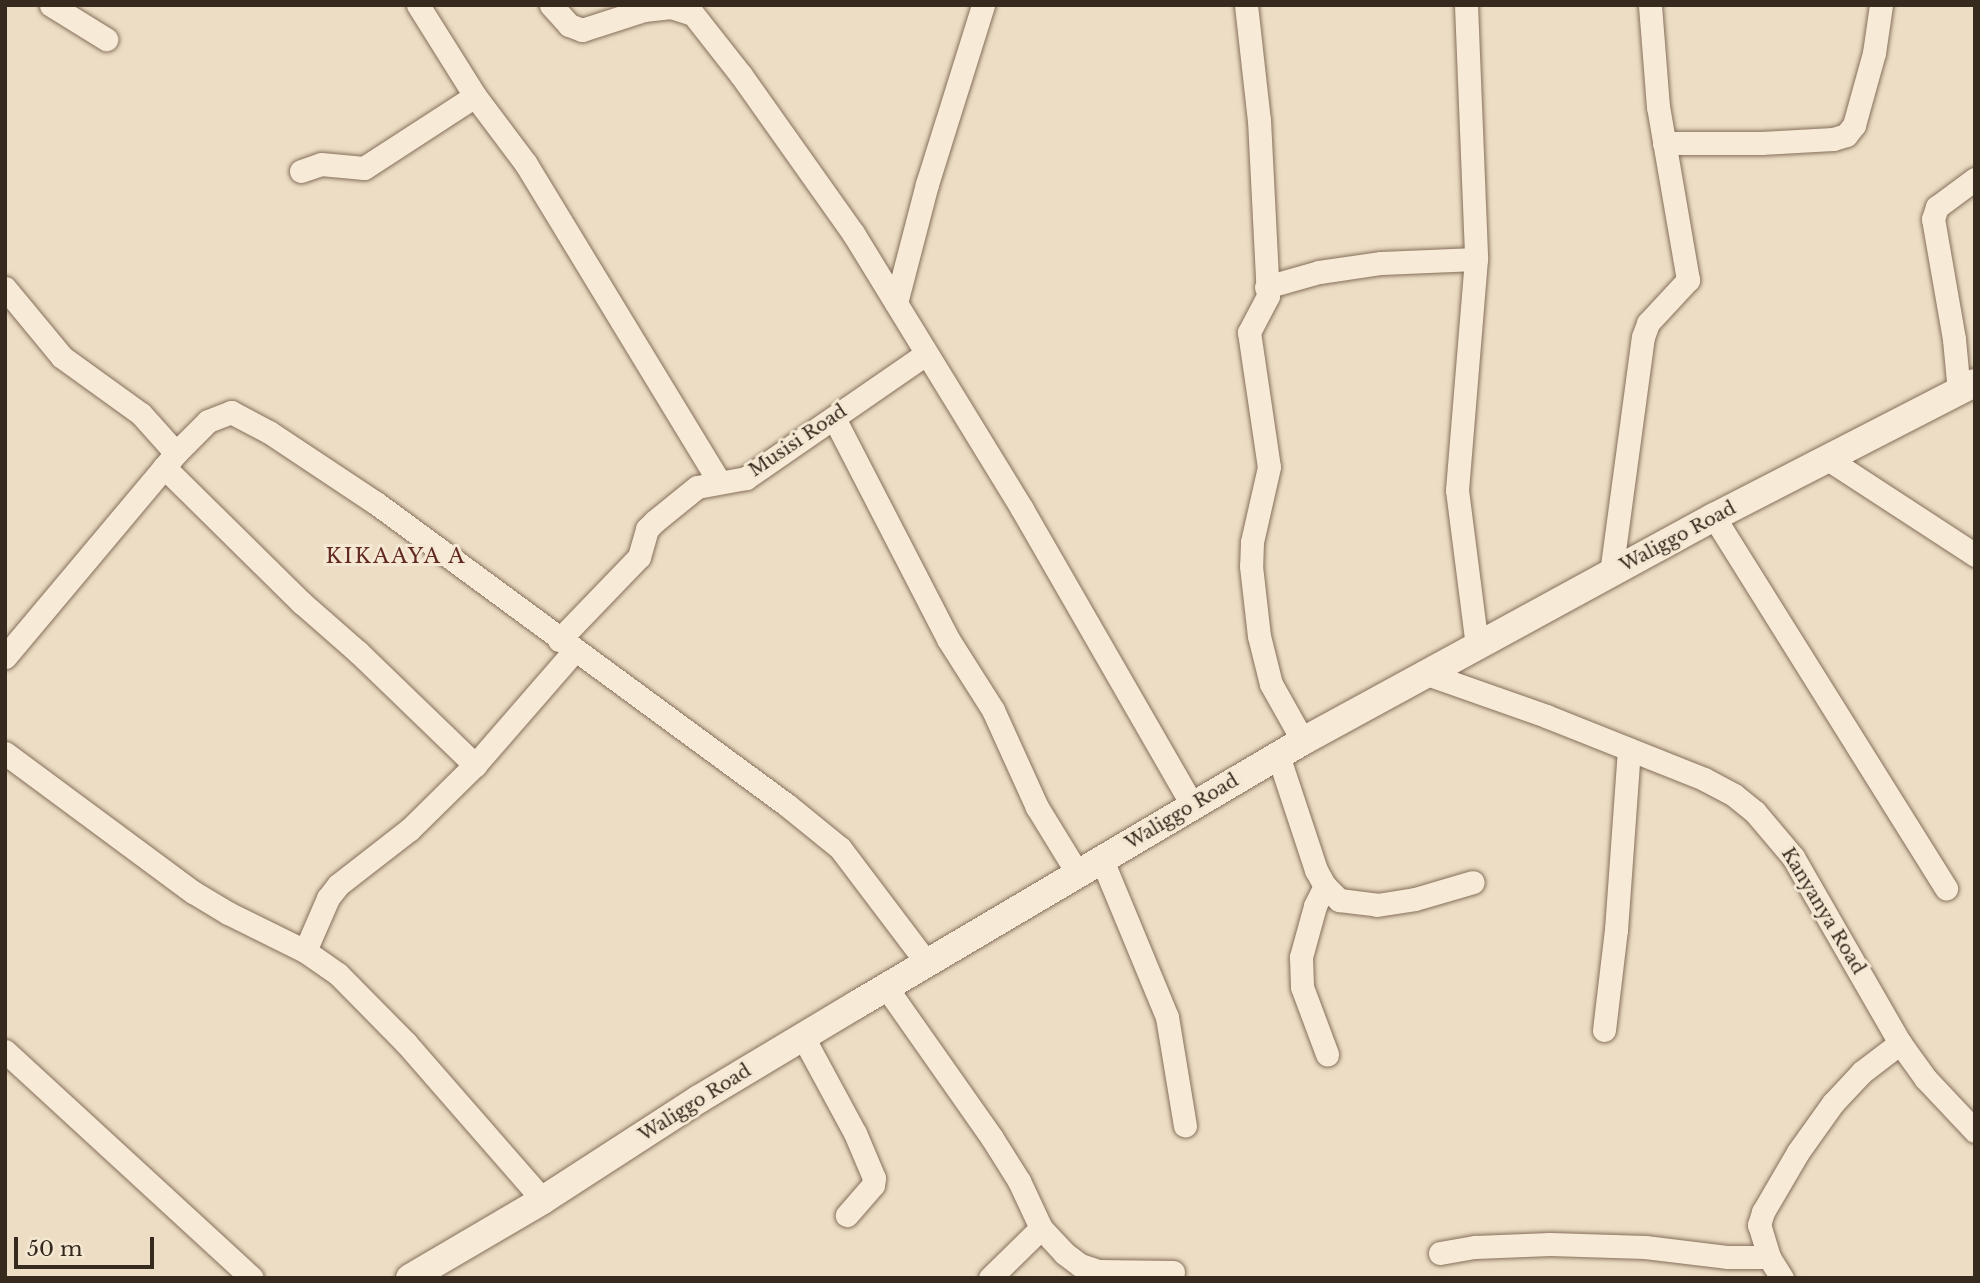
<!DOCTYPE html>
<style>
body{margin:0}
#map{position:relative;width:1980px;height:1283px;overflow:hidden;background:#ecddc4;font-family:"Libre Baskerville",serif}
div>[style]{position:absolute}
.roads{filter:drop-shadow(0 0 2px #866f5b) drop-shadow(0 0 2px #866f5b)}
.minor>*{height:23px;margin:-11.5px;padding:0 11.5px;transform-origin:11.5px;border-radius:11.5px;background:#f7ebd7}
.tertiary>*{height:28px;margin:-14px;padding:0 14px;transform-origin:14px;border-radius:14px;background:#f7ebd7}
span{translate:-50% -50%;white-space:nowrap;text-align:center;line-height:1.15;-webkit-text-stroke:6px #f4e8d3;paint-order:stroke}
.street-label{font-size:18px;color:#36291e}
.quarter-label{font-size:21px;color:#612920;letter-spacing:2px}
.frame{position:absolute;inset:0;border:7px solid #36291e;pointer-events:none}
.scale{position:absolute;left:14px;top:1237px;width:140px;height:32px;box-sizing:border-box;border:4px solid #36291e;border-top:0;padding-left:9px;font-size:21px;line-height:24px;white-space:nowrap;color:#36291e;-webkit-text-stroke:5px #f4e8d3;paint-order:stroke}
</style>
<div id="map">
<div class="roads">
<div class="minor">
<i style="left:51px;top:5px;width:65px;rotate:31.7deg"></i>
<i style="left:418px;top:5px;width:107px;rotate:57.9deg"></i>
<i style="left:551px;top:5px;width:27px;rotate:48deg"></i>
<i style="left:569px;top:25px;width:14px;rotate:21deg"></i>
<i style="left:582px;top:30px;width:65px;rotate:-17.9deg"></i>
<i style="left:644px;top:10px;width:27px;rotate:-6deg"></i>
<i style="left:671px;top:7px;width:23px;rotate:18deg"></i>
<i style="left:693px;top:14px;width:78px;rotate:51.8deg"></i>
<i style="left:741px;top:75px;width:194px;rotate:54.7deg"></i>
<i style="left:853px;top:233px;width:324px;rotate:58.5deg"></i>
<i style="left:1022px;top:509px;width:341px;rotate:60.1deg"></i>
<i style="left:1246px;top:5px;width:116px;rotate:83.6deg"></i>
<i style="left:1259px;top:120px;width:176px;rotate:87.1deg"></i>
<i style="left:1268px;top:296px;width:41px;rotate:117.8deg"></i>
<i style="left:1249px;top:332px;width:136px;rotate:81.6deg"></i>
<i style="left:1269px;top:467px;width:77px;rotate:102.8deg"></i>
<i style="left:1252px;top:542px;width:24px;rotate:92deg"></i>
<i style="left:1251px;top:566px;width:70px;rotate:83.5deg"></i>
<i style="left:1259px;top:636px;width:49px;rotate:76deg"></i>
<i style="left:1271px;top:684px;width:65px;rotate:60.7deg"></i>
<i style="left:1466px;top:5px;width:254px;rotate:87.7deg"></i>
<i style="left:1476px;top:259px;width:232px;rotate:94.7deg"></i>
<i style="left:1457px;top:490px;width:157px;rotate:82.7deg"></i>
<i style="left:1664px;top:143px;width:97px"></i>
<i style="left:1761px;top:143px;width:72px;rotate:-3.2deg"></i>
<i style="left:1833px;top:139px;width:14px;rotate:-17deg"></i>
<i style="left:1846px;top:135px;width:13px;rotate:-51deg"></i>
<i style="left:1854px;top:125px;width:75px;rotate:-74.5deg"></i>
<i style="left:1874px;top:53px;width:49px;rotate:-81.7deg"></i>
<i style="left:301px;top:171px;width:21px;rotate:-19deg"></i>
<i style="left:321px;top:164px;width:43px;rotate:5.3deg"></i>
<i style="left:364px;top:168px;width:132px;rotate:-33deg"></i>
<i style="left:475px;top:96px;width:85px;rotate:53.1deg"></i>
<i style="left:526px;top:164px;width:372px;rotate:58.7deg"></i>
<i style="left:1266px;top:287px;width:55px;rotate:-15.8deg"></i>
<i style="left:1319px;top:272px;width:63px;rotate:-8.3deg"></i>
<i style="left:1381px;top:263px;width:95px;rotate:-2.4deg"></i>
<i style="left:5px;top:288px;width:89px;rotate:50.4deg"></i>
<i style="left:62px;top:357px;width:97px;rotate:35.8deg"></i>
<i style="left:141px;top:414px;width:52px;rotate:48.1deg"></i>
<i style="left:896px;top:303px;width:123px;rotate:-75.4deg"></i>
<i style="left:927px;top:184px;width:188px;rotate:-72.6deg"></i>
<i style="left:1959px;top:392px;width:53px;rotate:-95.4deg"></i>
<i style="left:1954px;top:339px;width:122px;rotate:-99.9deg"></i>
<i style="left:1933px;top:219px;width:13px;rotate:-72deg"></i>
<i style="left:1937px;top:207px;width:47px;rotate:-36.4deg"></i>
<i style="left:834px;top:418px;width:249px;rotate:62.7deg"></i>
<i style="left:948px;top:639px;width:84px;rotate:57.6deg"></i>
<i style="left:993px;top:710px;width:107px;rotate:65.6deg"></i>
<i style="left:1037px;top:807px;width:79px;rotate:58.5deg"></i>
<i style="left:1828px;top:459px;width:176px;rotate:33.1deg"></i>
<i style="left:164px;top:467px;width:194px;rotate:44.6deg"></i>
<i style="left:302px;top:603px;width:74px;rotate:41.2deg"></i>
<i style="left:358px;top:652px;width:163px;rotate:44deg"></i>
<i style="left:1714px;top:517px;width:438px;rotate:58deg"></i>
<i style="left:1611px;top:573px;width:238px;rotate:-82.3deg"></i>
<i style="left:1643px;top:337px;width:15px;rotate:-70deg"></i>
<i style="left:1648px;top:323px;width:59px;rotate:-47.1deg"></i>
<i style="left:1688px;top:280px;width:176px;rotate:-99.8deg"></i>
<i style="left:1658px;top:107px;width:102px;rotate:-94.5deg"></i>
<i style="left:559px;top:640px;width:115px;rotate:-46.1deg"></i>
<i style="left:639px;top:557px;width:29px;rotate:-74deg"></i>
<i style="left:647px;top:529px;width:11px;rotate:-45deg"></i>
<i style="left:655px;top:521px;width:54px;rotate:-39deg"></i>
<i style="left:697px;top:487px;width:50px;rotate:-10.4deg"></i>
<i style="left:746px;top:478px;width:219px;rotate:-34.6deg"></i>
<i style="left:5px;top:657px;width:266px;rotate:-50deg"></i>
<i style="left:176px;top:453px;width:45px;rotate:-45deg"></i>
<i style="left:208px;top:421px;width:25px;rotate:-21deg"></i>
<i style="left:231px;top:412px;width:43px;rotate:27.8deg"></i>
<i style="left:269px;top:432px;width:128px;rotate:33.6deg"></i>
<i style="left:376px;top:503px;width:510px;rotate:36.31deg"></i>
<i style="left:787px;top:805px;width:68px;rotate:39.1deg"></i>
<i style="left:840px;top:848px;width:144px;rotate:52.9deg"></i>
<i style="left:1427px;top:674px;width:126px;rotate:19.4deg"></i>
<i style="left:1546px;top:716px;width:170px;rotate:21.7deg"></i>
<i style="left:1704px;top:779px;width:34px;rotate:28deg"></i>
<i style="left:1734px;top:795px;width:27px;rotate:39deg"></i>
<i style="left:1755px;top:812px;width:59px;rotate:49.8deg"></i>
<i style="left:1793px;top:857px;width:215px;rotate:60.1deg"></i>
<i style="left:1900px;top:1043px;width:44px;rotate:54.2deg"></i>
<i style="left:1926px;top:1079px;width:71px;rotate:46.7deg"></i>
<i style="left:5px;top:753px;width:234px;rotate:36.5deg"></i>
<i style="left:193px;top:892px;width:41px;rotate:31deg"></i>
<i style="left:228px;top:913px;width:86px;rotate:26.3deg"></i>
<i style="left:305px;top:951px;width:40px;rotate:34.9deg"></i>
<i style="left:338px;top:974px;width:97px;rotate:45.4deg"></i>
<i style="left:406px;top:1043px;width:208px;rotate:48.9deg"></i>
<i style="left:1278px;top:755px;width:121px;rotate:71.7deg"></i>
<i style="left:1316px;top:870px;width:18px;rotate:61deg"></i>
<i style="left:1325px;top:886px;width:20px;rotate:45deg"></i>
<i style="left:1339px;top:900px;width:38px;rotate:7deg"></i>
<i style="left:1377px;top:905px;width:38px;rotate:-9deg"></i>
<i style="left:1415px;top:899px;width:60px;rotate:-16.3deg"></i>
<i style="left:1102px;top:860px;width:170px;rotate:67.5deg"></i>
<i style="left:1167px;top:1017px;width:110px;rotate:80.6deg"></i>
<i style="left:1325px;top:886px;width:22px;rotate:117deg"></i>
<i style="left:1315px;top:906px;width:53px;rotate:105.4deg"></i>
<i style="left:1301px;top:957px;width:30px;rotate:88deg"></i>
<i style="left:1302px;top:987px;width:72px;rotate:69.5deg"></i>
<i style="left:305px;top:951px;width:58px;rotate:-66.5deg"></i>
<i style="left:328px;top:898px;width:16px;rotate:-52deg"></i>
<i style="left:338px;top:885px;width:91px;rotate:-37.9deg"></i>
<i style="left:410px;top:829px;width:91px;rotate:-44.6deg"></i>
<i style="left:475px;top:765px;width:151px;rotate:-49deg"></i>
<i style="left:886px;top:987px;width:184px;rotate:54.9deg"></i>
<i style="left:992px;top:1138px;width:51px;rotate:57.9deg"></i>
<i style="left:1019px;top:1181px;width:52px;rotate:64.9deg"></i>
<i style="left:1041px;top:1228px;width:34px;rotate:47deg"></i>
<i style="left:1064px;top:1253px;width:20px;rotate:37deg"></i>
<i style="left:1080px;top:1265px;width:19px;rotate:18deg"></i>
<i style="left:1098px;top:1271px;width:75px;rotate:0.8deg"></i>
<i style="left:1604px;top:1030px;width:101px;rotate:-83.2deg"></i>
<i style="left:1616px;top:930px;width:181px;rotate:-85.9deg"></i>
<i style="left:803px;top:1037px;width:109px;rotate:61.6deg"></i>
<i style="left:855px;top:1133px;width:49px;rotate:67.1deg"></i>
<i style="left:874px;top:1178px;width:7px;rotate:98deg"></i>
<i style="left:873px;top:1185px;width:40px;rotate:131deg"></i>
<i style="left:5px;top:1051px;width:335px;rotate:42.6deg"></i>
<i style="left:1440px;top:1253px;width:36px;rotate:-10deg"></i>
<i style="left:1475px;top:1247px;width:75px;rotate:-2.3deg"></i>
<i style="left:1550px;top:1244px;width:95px;rotate:1.8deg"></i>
<i style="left:1645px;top:1247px;width:84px;rotate:6.9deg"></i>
<i style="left:1728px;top:1257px;width:41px"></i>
<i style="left:990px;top:1278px;width:71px;rotate:-44.4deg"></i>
<i style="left:1782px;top:1278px;width:25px;rotate:-122deg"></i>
<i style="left:1769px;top:1257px;width:34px;rotate:-107deg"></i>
<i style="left:1759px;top:1225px;width:14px;rotate:-73deg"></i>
<i style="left:1763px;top:1212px;width:69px;rotate:-59.7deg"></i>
<i style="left:1798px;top:1152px;width:60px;rotate:-54.5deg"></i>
<i style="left:1833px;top:1103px;width:42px;rotate:-46.9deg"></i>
<i style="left:1862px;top:1072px;width:48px;rotate:-37.3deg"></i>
</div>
<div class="tertiary">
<i style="left:410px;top:1278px;width:154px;rotate:-30.4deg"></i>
<i style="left:543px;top:1200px;width:186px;rotate:-32.9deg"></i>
<i style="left:699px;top:1099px;width:183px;rotate:-30.9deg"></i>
<i style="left:856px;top:1005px;width:519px;rotate:-30.57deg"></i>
<i style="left:1303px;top:741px;width:468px;rotate:-28.6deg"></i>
<i style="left:1714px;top:517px;width:293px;rotate:-27.2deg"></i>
</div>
</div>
<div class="street-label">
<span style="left:798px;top:441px;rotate:-34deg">Musisi Road</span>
<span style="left:1678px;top:537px;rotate:-28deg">Waliggo Road</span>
<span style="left:1182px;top:812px;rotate:-31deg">Waliggo Road</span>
<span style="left:1823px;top:911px;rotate:59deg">Kanyanya Road</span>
<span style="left:695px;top:1103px;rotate:-32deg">Waliggo Road</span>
</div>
<div class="quarter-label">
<span style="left:396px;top:556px">KIKAAYA A</span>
</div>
<div class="frame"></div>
<div class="scale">50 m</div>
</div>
